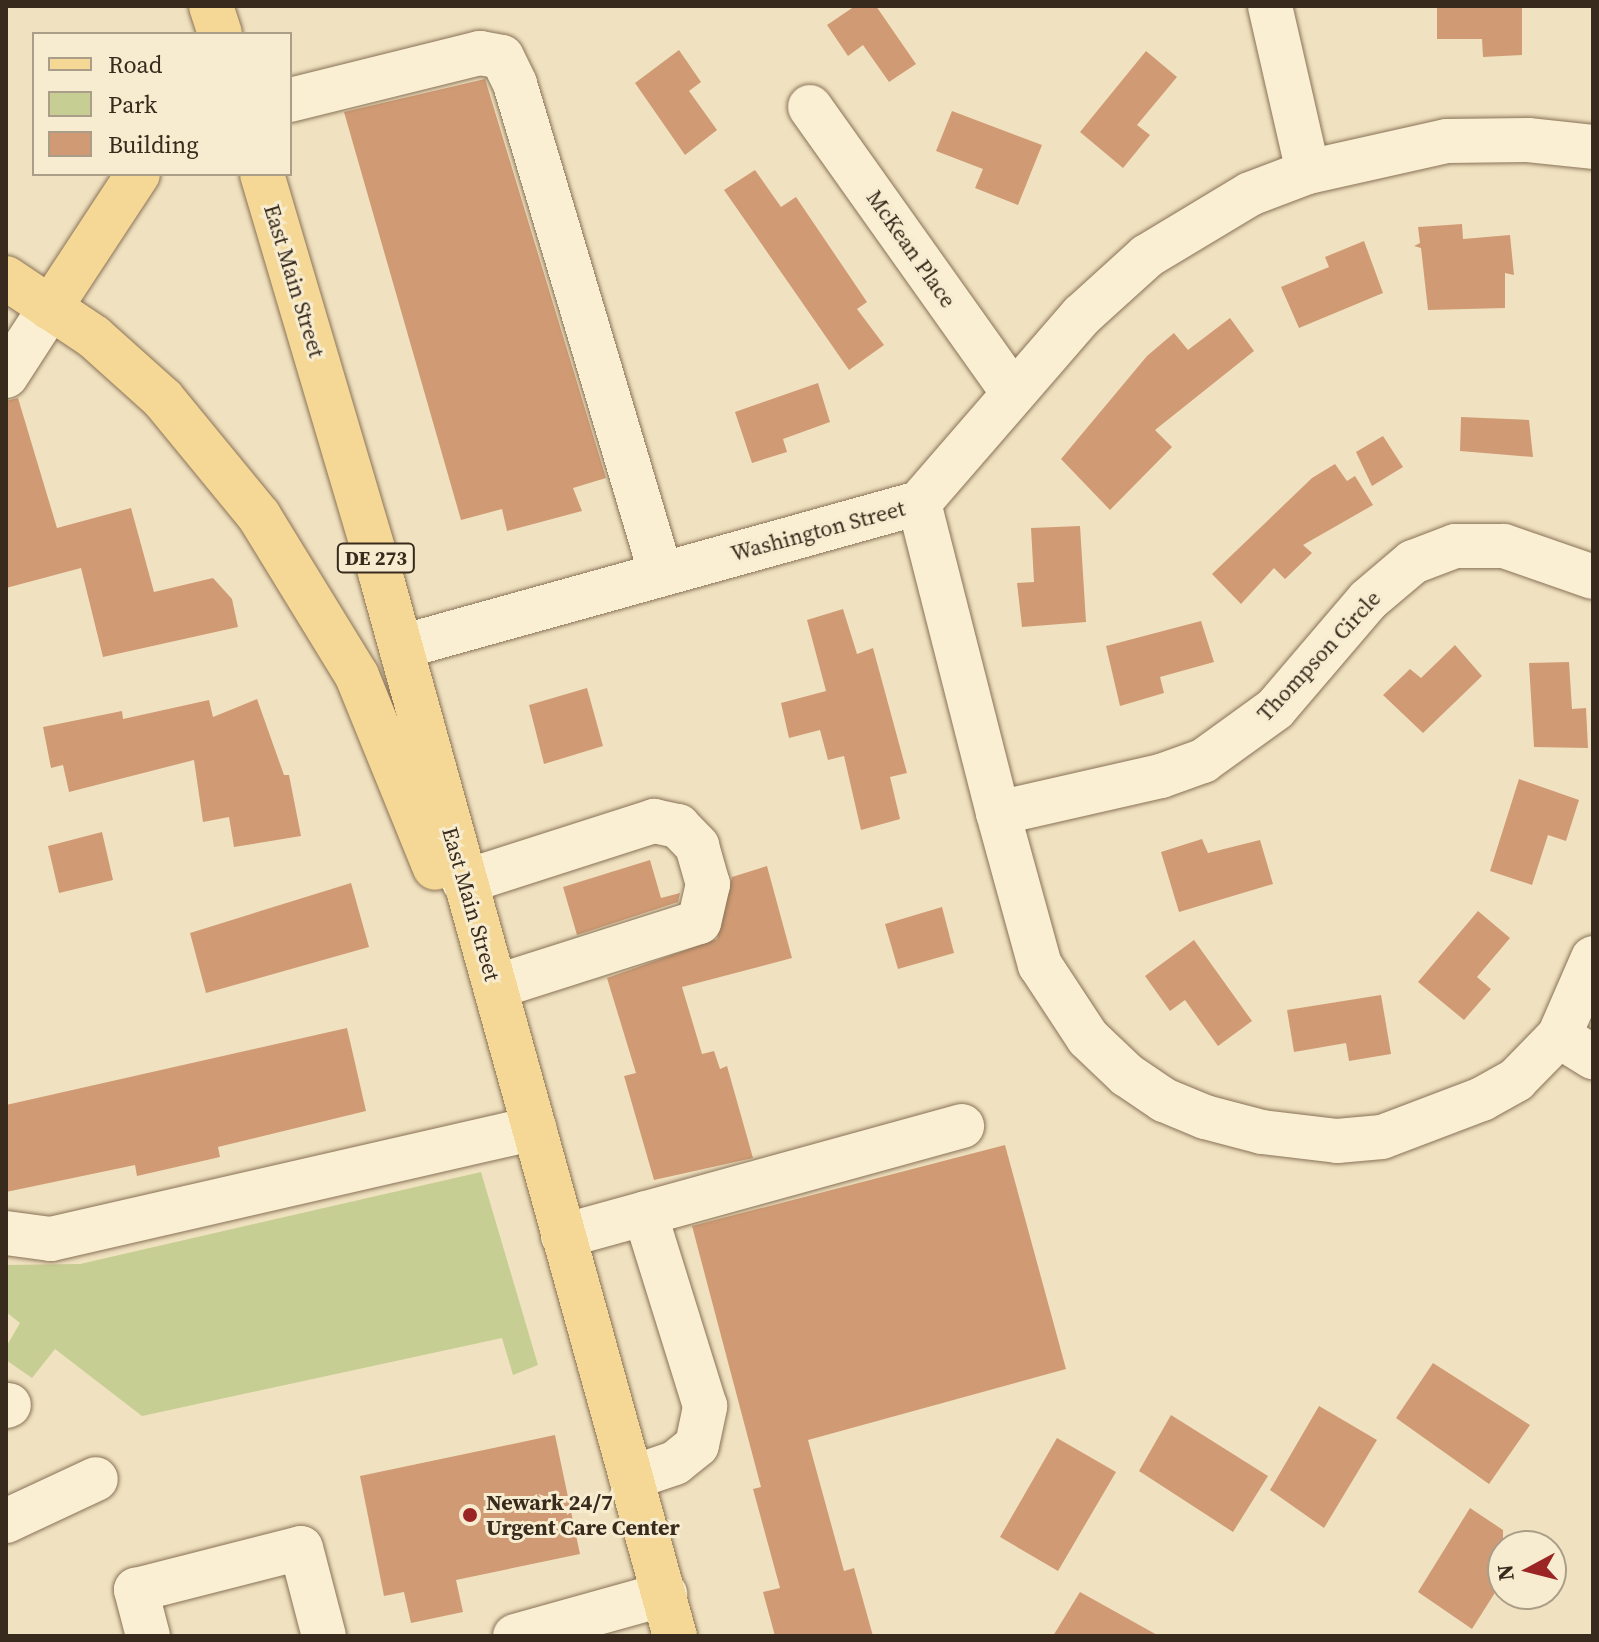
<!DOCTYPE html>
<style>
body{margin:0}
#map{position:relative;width:1599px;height:1642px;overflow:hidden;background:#f0e2c0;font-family:"Source Serif 4",serif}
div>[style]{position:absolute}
.green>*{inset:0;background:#c7ce93}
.building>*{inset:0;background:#d09b74}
.roads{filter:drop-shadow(0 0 2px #897257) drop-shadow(0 0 2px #897257)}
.minor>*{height:44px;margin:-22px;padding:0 22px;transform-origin:22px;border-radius:22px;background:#faefd3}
.major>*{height:44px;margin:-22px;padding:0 22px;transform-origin:22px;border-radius:22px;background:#f5d895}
.dots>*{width:22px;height:22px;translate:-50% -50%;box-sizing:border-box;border:4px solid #f7ecd0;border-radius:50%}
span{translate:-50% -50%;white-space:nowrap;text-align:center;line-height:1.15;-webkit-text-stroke:6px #f7ecd0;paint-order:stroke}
.shield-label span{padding:2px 6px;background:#f7ecd0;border:2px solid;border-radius:6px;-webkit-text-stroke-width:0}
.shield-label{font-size:20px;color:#382a1c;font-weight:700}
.street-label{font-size:22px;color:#382a1c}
.poi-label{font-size:22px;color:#382a1c;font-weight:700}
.left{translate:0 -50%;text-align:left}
.frame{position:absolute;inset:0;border:8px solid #382a1c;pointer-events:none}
.legend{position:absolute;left:32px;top:32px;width:260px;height:144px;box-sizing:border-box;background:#f7ecd0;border:2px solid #ab9e88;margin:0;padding:10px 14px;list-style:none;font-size:24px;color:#382a1c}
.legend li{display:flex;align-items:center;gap:16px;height:40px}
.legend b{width:40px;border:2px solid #ab9e88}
.north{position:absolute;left:1487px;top:1530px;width:80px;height:80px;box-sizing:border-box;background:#f7ecd0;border:2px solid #ab9e88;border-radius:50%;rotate:263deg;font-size:22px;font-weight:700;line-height:32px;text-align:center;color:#382a1c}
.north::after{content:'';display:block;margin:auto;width:28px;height:36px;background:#9b2424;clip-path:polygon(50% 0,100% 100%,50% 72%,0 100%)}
</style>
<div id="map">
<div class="green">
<i style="clip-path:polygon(481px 1172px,538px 1365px,513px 1375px,502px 1338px,142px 1416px,55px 1349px,32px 1378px,6px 1360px,6px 1347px,20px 1323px,6px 1312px,6px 1265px,80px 1264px)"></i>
</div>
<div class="building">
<i style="clip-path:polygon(855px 6px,876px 6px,916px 64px,889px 82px,863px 45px,848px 56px,827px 25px)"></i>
<i style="clip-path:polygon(1437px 6px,1522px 6px,1522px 55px,1483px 57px,1482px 39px,1437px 39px)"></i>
<i style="clip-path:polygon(679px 50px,701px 82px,689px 91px,717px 130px,685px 155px,635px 83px)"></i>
<i style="clip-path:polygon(1146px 51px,1177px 77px,1137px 125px,1150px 135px,1123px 168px,1080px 132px)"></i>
<i style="clip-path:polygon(485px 79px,606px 478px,573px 488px,582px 511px,507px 531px,502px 509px,461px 520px,344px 112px)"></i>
<i style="clip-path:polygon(952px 111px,1042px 145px,1018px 205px,975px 188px,983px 169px,936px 151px)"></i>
<i style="clip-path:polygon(755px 170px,781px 207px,796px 197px,867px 302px,857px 309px,884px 345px,849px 370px,724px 190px)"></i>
<i style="clip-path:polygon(1462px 224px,1463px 239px,1510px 235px,1514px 275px,1505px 273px,1505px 308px,1428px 310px,1421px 248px,1414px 246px,1420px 243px,1418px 227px)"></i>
<i style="clip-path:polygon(1364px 241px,1383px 293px,1299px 328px,1281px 287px,1329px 267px,1325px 257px)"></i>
<i style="clip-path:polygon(1230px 318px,1254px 351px,1155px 430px,1172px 447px,1110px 510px,1061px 459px,1147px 356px,1174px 333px,1188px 350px)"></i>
<i style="clip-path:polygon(818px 383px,830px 422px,783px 439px,787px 452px,752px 463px,735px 412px)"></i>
<i style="clip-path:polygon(18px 398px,57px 528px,131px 508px,154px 592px,213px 578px,232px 599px,238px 627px,103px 657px,81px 568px,6px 588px,6px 401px)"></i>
<i style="clip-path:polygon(1461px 417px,1529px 420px,1533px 457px,1460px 451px)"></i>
<i style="clip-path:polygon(1383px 436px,1403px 467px,1372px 486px,1356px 452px)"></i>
<i style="clip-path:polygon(1335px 464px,1347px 481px,1355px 476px,1373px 505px,1303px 545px,1312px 553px,1285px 579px,1274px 568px,1241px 604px,1212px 574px,1312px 478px)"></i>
<i style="clip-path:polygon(1080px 526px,1086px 622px,1022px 627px,1017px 583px,1034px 582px,1031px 528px)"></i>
<i style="clip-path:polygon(843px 609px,857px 654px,873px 648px,907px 773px,890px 777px,900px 819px,861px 830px,844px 756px,828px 760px,820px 730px,789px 738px,781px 703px,826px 691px,807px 620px)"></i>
<i style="clip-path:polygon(1201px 621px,1214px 662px,1160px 677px,1164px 693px,1120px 706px,1106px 646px)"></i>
<i style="clip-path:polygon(1455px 645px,1482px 676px,1423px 733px,1383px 695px,1410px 669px,1421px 678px)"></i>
<i style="clip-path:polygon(1569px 662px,1572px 709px,1586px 708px,1588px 748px,1534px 747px,1529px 663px)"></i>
<i style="clip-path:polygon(587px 688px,603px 746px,544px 764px,529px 705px)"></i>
<i style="clip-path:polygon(257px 699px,284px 775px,289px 775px,301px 836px,234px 847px,229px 817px,203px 822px,194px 760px,69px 792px,63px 765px,51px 768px,43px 727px,122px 711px,123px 719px,209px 700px,213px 717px)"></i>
<i style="clip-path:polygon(1519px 779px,1579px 800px,1566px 841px,1548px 835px,1532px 885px,1490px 871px)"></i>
<i style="clip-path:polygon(102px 832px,113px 880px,59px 893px,48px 846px)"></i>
<i style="clip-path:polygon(1202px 839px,1208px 853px,1260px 840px,1273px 884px,1179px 912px,1161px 852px)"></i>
<i style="clip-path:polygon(650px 860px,661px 898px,680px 893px,678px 902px,577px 935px,563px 887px)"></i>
<i style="clip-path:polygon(767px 866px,792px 958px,682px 987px,702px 1054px,714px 1051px,720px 1069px,727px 1066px,753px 1158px,654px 1180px,624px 1076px,636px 1073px,607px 978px,717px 939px,732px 877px)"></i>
<i style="clip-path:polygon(351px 883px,369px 947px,206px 993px,190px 933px)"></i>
<i style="clip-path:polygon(942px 907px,954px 953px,898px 969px,885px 924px)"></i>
<i style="clip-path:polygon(1478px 911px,1510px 938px,1477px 977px,1491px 989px,1464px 1020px,1418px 982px)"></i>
<i style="clip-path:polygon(1194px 940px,1252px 1021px,1218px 1046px,1185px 1000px,1170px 1011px,1145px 976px)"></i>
<i style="clip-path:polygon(1381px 995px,1391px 1054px,1349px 1061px,1346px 1043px,1294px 1052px,1287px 1010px)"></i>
<i style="clip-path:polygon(347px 1028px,366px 1111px,218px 1147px,220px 1157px,137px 1176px,135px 1165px,6px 1192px,6px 1105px)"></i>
<i style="clip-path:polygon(1005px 1145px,1066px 1369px,808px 1440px,844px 1571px,854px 1568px,873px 1636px,775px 1636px,763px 1592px,780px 1588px,753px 1489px,761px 1487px,692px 1226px)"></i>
<i style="clip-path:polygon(1433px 1363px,1530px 1425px,1489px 1484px,1396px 1418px)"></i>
<i style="clip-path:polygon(1319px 1406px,1377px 1440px,1324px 1528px,1270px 1490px)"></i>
<i style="clip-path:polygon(1171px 1415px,1268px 1476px,1233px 1532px,1139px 1471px)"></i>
<i style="clip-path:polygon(555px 1435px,580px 1554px,456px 1580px,463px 1612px,411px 1623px,404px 1592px,384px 1596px,360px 1476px)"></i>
<i style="clip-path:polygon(1057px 1438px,1116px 1472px,1058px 1571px,1000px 1537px)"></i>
<i style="clip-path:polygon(1470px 1508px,1503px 1530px,1503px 1580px,1472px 1629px,1418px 1592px)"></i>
<i style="clip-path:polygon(1080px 1592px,1159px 1636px,1053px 1636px)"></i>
</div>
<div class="roads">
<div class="minor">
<i style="left:1270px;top:6px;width:170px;rotate:77.1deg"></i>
<i style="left:290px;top:100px;width:196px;rotate:-13.9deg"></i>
<i style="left:480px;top:53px;width:22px;rotate:10deg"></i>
<i style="left:502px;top:57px;width:30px;rotate:64deg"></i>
<i style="left:515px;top:84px;width:511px;rotate:73.41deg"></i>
<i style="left:810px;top:107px;width:349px;rotate:54.6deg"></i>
<i style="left:6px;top:376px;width:81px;rotate:-57.1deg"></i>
<i style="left:919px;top:503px;width:320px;rotate:75.7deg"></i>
<i style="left:998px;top:813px;width:167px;rotate:-12.8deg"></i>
<i style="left:1161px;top:776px;width:45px;rotate:-19.7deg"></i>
<i style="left:1203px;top:761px;width:89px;rotate:-35.8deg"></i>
<i style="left:1275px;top:709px;width:143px;rotate:-49.5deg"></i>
<i style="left:1368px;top:600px;width:59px;rotate:-40.2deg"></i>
<i style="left:1413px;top:562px;width:45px;rotate:-20.9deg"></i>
<i style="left:1455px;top:546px;width:49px"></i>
<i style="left:1504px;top:546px;width:94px;rotate:19.2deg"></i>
<i style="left:401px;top:647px;width:538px;rotate:-15.54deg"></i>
<i style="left:919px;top:503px;width:249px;rotate:-49.1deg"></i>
<i style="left:1082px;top:315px;width:88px;rotate:-42.2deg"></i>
<i style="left:1147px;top:256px;width:120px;rotate:-31deg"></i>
<i style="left:1250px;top:194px;width:62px;rotate:-20.8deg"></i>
<i style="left:1308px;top:172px;width:142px;rotate:-12.6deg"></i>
<i style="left:1447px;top:141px;width:81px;rotate:-0.7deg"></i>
<i style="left:1528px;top:140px;width:65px;rotate:6.1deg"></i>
<i style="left:998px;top:813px;width:158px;rotate:74.6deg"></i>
<i style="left:1040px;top:965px;width:87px;rotate:56.7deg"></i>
<i style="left:1088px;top:1038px;width:54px;rotate:43.5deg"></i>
<i style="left:1127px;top:1075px;width:45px;rotate:34deg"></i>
<i style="left:1164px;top:1100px;width:44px;rotate:22.5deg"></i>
<i style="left:1205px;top:1117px;width:59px;rotate:14.7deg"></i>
<i style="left:1262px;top:1132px;width:76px;rotate:6.8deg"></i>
<i style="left:1337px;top:1141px;width:45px;rotate:-5.1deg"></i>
<i style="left:1382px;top:1137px;width:107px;rotate:-20.8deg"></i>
<i style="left:1482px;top:1099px;width:39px;rotate:-29deg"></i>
<i style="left:1516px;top:1080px;width:62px;rotate:-45.7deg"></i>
<i style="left:1559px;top:1036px;width:85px;rotate:-66.4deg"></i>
<i style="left:464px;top:882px;width:200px;rotate:-17.8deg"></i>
<i style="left:654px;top:821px;width:25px;rotate:12deg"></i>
<i style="left:678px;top:826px;width:28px;rotate:46deg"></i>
<i style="left:697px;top:846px;width:40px;rotate:74deg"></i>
<i style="left:708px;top:884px;width:39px;rotate:103deg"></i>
<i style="left:699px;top:922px;width:214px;rotate:162.3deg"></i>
<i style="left:1559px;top:1036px;width:40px;rotate:32deg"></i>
<i style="left:6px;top:1233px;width:45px;rotate:7.6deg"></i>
<i style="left:51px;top:1239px;width:496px;rotate:-12.9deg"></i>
<i style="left:563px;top:1236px;width:414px;rotate:-15.4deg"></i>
<i style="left:6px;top:1406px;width:3px;rotate:-18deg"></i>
<i style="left:631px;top:1478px;width:46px;rotate:-18.8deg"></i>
<i style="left:675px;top:1463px;width:28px;rotate:-39deg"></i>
<i style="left:697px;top:1445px;width:40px;rotate:-78deg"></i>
<i style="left:705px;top:1406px;width:202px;rotate:-107.3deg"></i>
<i style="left:6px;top:1521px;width:99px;rotate:-25deg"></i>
<i style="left:148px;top:1636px;width:48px;rotate:-104.6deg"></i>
<i style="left:136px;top:1590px;width:170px;rotate:-14.3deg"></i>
<i style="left:301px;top:1548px;width:91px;rotate:75.4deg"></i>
<i style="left:515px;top:1636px;width:156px;rotate:-15.6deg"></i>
</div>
<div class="major">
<i style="left:211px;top:6px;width:29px;rotate:72deg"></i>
<i style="left:262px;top:174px;width:419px;rotate:73.5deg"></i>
<i style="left:381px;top:576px;width:1100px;rotate:74.5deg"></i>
<i style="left:6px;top:278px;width:106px;rotate:33.8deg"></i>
<i style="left:94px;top:337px;width:93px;rotate:41.9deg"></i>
<i style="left:163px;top:399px;width:151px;rotate:50.6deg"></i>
<i style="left:259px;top:516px;width:188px;rotate:58.5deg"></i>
<i style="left:357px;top:676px;width:207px;rotate:67.9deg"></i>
<i style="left:50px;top:308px;width:160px;rotate:-56.7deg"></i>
</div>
</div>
<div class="dots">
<i style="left:470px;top:1515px;background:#9b2424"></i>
</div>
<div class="shield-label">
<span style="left:376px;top:558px">DE 273</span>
</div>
<div class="street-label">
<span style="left:911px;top:249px;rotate:55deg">McKean Place</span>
<span style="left:294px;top:281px;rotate:73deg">East Main Street</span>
<span style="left:818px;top:531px;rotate:-15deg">Washington Street</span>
<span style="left:1319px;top:656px;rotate:-47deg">Thompson Circle</span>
<span style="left:471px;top:904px;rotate:74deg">East Main Street</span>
</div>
<div class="poi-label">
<span class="left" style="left:486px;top:1515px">Newark 24/7<br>Urgent Care Center</span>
</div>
<div class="frame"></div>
<ul class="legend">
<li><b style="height:10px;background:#f5d895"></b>Road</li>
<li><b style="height:22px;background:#c7ce93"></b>Park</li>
<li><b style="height:22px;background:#d09b74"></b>Building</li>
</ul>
<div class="north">N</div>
</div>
